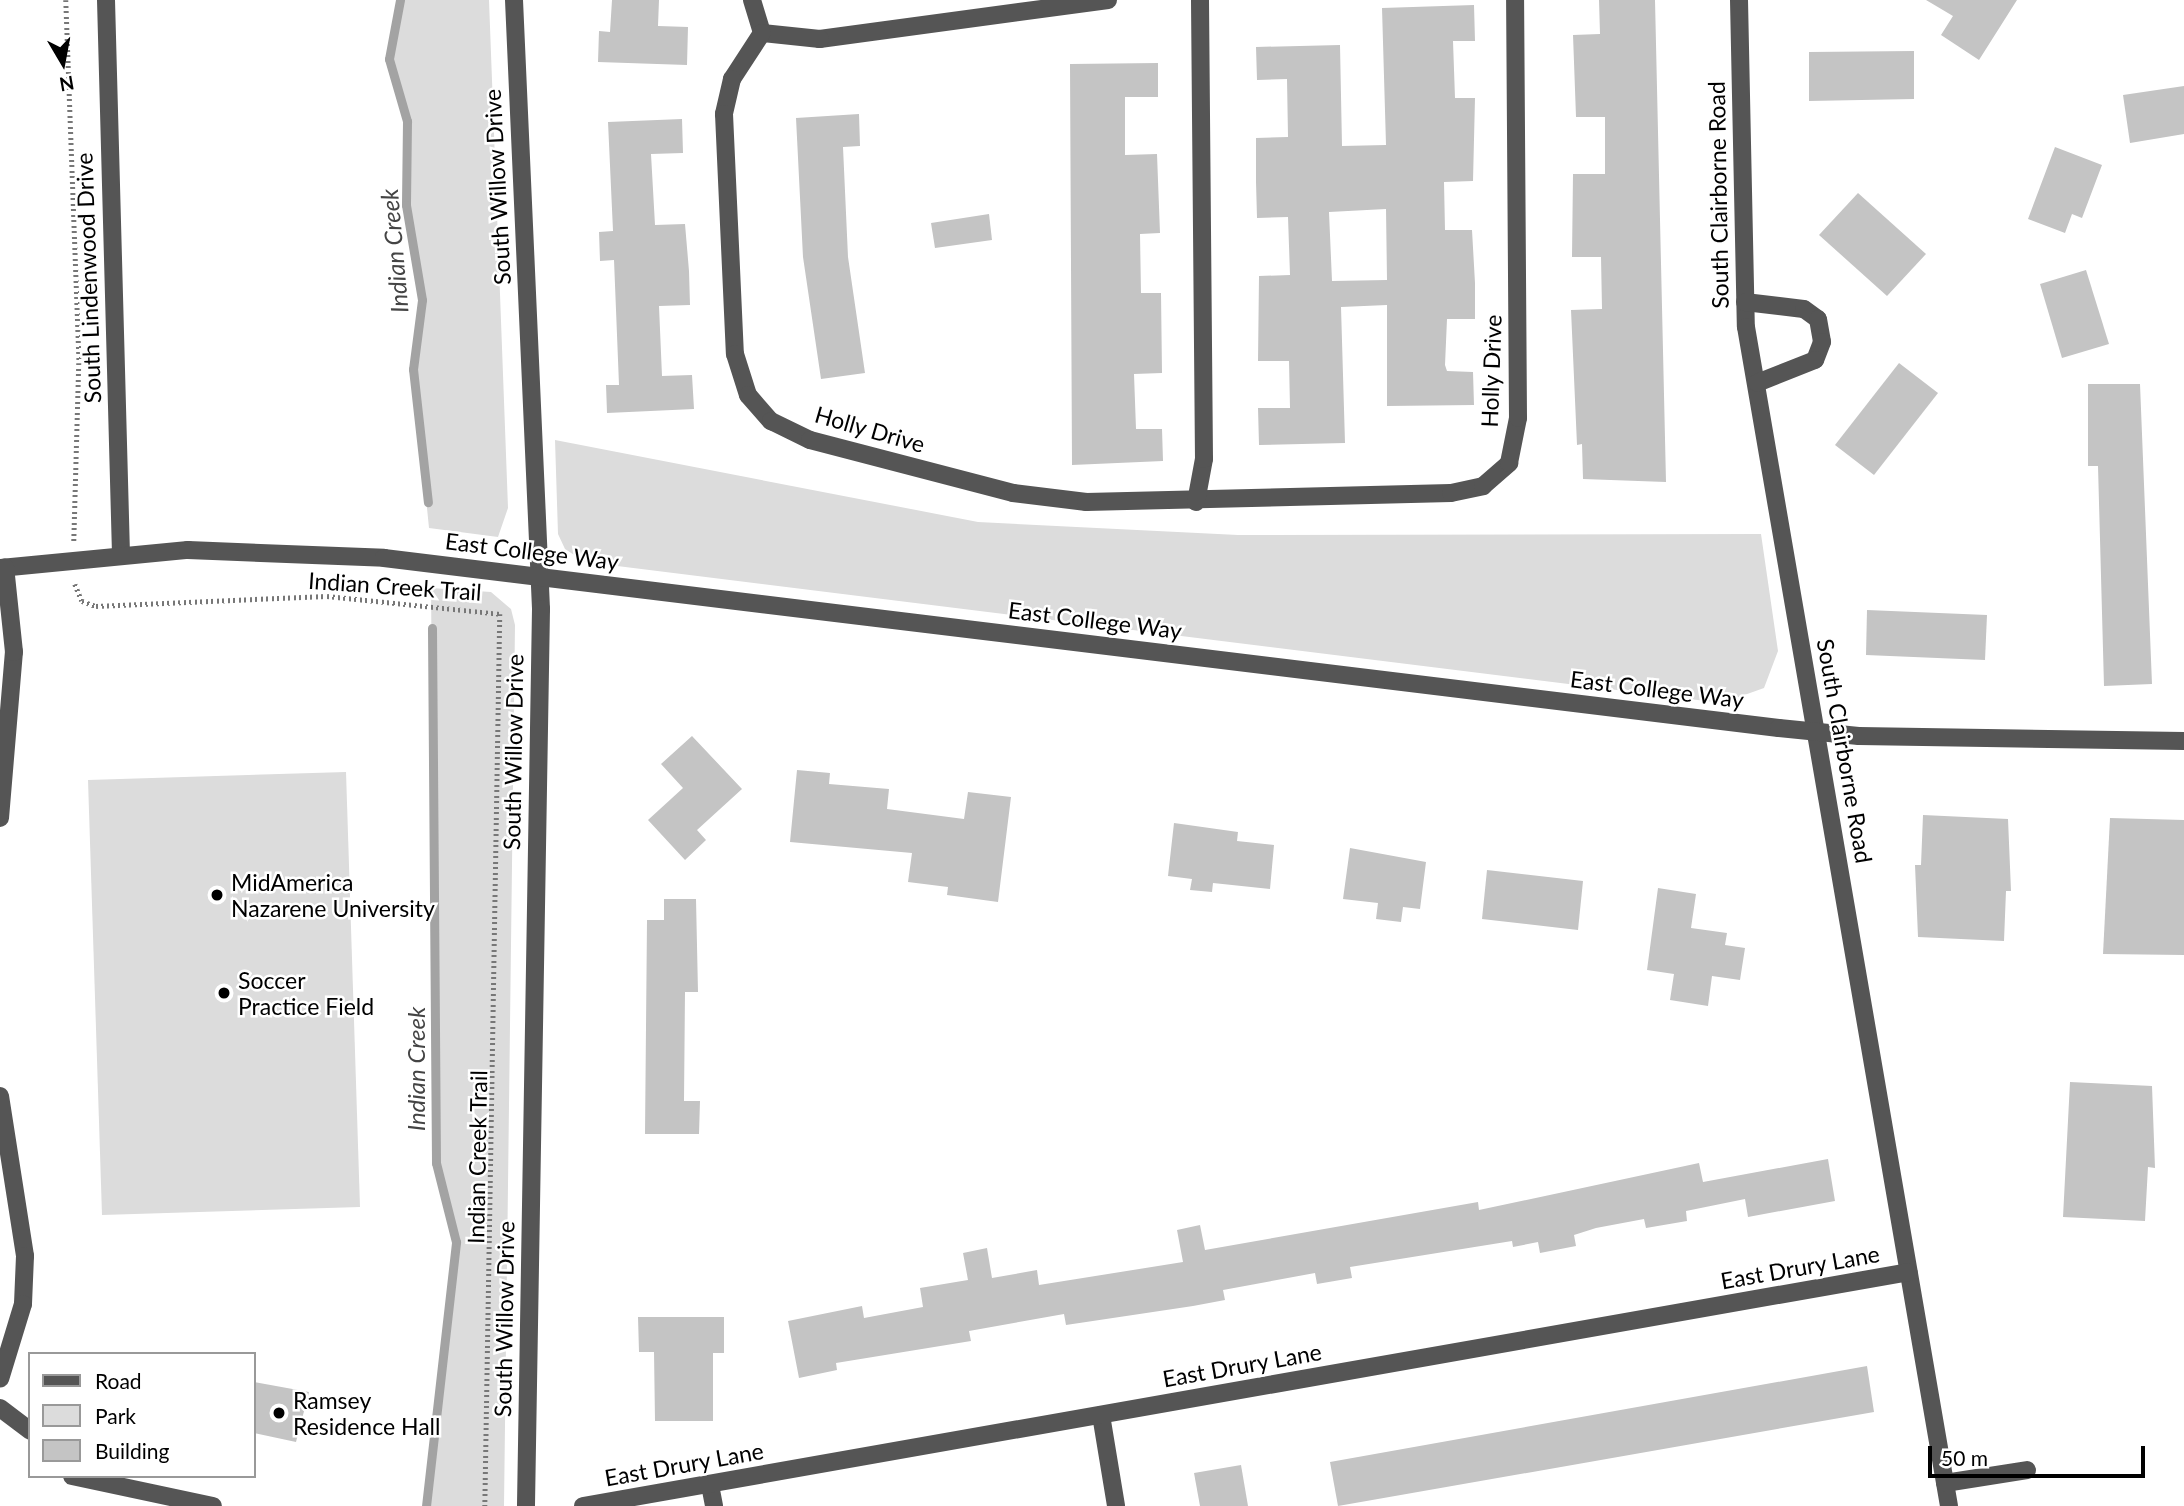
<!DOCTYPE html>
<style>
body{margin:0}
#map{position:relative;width:2184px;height:1506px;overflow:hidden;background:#fff;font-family:Lato,sans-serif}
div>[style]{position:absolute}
.green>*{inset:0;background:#dcdcdc}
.stream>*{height:9px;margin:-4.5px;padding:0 4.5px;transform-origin:4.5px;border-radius:4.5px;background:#a3a3a3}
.building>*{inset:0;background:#c4c4c4}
.path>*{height:4.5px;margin-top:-2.25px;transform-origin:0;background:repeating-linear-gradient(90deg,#777 0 2px,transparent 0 5.5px)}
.minor>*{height:18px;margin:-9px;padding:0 9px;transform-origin:9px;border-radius:9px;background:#555}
.dots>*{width:19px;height:19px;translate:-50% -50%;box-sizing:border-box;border:4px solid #fff;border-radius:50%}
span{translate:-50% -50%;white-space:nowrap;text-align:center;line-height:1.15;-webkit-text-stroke:5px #fff;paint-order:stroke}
.street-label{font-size:23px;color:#000}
.poi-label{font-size:23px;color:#000}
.left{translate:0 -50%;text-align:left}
.water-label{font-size:24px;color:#444;font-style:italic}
.legend{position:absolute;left:28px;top:1352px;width:228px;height:126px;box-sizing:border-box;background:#fff;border:2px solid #999;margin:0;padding:9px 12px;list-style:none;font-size:21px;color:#000}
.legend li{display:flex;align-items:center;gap:14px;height:35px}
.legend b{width:35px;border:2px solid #999}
.north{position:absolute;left:28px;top:28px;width:70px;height:70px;-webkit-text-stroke:5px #fff;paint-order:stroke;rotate:170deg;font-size:19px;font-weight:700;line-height:28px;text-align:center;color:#000}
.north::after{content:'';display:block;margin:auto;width:24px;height:32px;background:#000;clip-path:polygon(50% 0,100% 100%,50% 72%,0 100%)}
.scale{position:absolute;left:1928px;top:1446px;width:217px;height:32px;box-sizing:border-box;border:4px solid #000;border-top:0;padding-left:9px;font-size:21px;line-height:24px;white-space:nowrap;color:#000;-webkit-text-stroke:5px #fff;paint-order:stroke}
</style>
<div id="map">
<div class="green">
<i style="clip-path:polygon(400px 0,489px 0,508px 508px,498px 537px,429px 528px,413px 369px,422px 300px,406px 205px,407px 121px,389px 59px)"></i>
<i style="clip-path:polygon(555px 440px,978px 522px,1238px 535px,1761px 534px,1778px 651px,1764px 688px,1722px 703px,585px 562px,565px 549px,558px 534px)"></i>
<i style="clip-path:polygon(431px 588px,491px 592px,511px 609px,515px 625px,504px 1506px,426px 1506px,456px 1242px,436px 1163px)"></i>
<i style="clip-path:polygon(346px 772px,360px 1207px,102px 1215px,88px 780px)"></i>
</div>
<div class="stream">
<i style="left:400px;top:0;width:60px;rotate:100.6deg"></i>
<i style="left:389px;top:59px;width:65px;rotate:73.8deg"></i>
<i style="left:407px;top:121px;width:84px;rotate:90.7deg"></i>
<i style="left:406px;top:205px;width:96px;rotate:80.4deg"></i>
<i style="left:422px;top:300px;width:70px;rotate:97.4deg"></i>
<i style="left:413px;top:369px;width:134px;rotate:83.6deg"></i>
<i style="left:426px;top:1506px;width:266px;rotate:-83.5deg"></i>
<i style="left:456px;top:1242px;width:81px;rotate:-104.2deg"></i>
<i style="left:436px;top:1163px;width:535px;rotate:-90.43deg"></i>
</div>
<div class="building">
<i style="clip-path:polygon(612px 0,659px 0,658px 26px,688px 27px,687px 65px,598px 62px,599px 31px,610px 32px)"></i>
<i style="clip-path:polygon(1599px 0,1655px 0,1666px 482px,1583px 479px,1582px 444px,1577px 445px,1571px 310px,1602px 309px,1601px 257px,1572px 257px,1573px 174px,1605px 174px,1605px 117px,1576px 117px,1573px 35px,1600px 34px)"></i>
<i style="clip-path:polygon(1926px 0,2017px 0,1979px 60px,1941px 35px,1953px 16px)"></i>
<i style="clip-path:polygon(evenodd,1474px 5px,1475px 41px,1453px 41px,1455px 98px,1475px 98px,1473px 181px,1444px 182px,1445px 230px,1472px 230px,1475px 283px,1475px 319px,1447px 319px,1445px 365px,1447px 371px,1473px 372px,1474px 405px,1387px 406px,1387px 305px,1341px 307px,1345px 443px,1259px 445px,1258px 408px,1290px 408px,1289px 361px,1258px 361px,1259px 276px,1290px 275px,1288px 217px,1257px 218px,1256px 182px,1256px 138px,1288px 137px,1287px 79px,1257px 80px,1256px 47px,1340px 45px,1342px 146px,1386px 145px,1382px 8px,1474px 5px,1386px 209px,1387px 280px,1332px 281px,1329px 212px,1386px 209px)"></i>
<i style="clip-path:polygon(1914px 51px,1914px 99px,1809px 101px,1809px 52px)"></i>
<i style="clip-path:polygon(1158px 63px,1158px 97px,1125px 97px,1125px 155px,1157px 154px,1160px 233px,1140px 234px,1141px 293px,1161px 293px,1162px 373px,1134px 374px,1136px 429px,1162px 429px,1163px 461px,1072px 465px,1070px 64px)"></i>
<i style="clip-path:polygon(2184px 86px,2184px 134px,2130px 143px,2123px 95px)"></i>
<i style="clip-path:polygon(859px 114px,860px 146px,843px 147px,848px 257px,865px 373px,821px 379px,803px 257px,796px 118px)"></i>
<i style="clip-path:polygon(682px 119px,683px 153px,651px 154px,655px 225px,685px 224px,689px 271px,690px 305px,659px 306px,662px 376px,692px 375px,694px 409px,607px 413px,606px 385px,619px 385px,614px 260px,600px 261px,599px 232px,613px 231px,608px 122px)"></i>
<i style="clip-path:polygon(2055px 147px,2102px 165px,2082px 218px,2072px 214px,2065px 233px,2028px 219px)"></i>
<i style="clip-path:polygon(1858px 193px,1926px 254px,1887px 296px,1819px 235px)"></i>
<i style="clip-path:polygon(989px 214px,992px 240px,935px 248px,931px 223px)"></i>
<i style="clip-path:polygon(2086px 270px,2109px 344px,2062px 358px,2040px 284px)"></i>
<i style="clip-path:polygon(1899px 363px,1938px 393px,1874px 475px,1835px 445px)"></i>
<i style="clip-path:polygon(2088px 384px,2140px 384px,2152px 684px,2104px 686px,2098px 466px,2088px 466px)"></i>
<i style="clip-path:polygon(1867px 610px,1987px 615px,1985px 660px,1866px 655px)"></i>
<i style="clip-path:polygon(692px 736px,742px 789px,697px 830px,706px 840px,685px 860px,648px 820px,683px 788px,661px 764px)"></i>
<i style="clip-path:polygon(797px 770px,830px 773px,829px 784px,889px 789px,887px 809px,964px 819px,968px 792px,1011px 797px,998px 902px,947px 895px,948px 887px,908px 882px,912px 853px,790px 842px)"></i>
<i style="clip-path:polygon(1923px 815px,2008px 819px,2011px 891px,2006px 891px,2004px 941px,1918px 937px,1915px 865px,1921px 865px)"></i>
<i style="clip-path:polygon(2110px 818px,2184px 820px,2184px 955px,2103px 954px)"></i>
<i style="clip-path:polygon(1174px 823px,1238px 832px,1237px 841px,1274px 845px,1270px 889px,1213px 883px,1212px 892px,1190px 890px,1192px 879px,1168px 876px)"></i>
<i style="clip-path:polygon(1350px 848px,1426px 862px,1420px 909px,1403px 907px,1401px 922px,1376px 919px,1378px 903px,1343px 899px)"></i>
<i style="clip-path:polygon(1487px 870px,1583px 881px,1578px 930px,1482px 919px)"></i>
<i style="clip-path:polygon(1658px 888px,1696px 894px,1691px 928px,1727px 933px,1725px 945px,1745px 948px,1740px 980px,1712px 976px,1708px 1006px,1670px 1000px,1674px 974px,1647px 970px)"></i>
<i style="clip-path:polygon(664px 899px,696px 899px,698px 992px,685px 992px,684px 1101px,700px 1101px,699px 1134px,645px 1134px,647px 920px,664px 920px)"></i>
<i style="clip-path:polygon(2070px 1082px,2152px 1086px,2155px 1168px,2148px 1167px,2145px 1221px,2063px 1217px)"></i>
<i style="clip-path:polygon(1828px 1159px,1835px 1201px,1748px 1217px,1745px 1199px,1686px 1211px,1687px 1221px,1646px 1228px,1644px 1219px,1596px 1228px,1574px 1235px,1576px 1246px,1540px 1253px,1538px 1242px,1513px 1247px,1512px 1241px,1350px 1267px,1352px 1278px,1317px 1284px,1315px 1273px,1223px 1290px,1225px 1300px,1193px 1306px,1066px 1325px,1064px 1314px,969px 1331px,971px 1341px,836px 1363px,837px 1370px,799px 1378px,788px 1321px,862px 1306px,864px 1318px,923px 1307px,920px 1288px,968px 1280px,963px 1253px,987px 1248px,992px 1278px,1037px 1270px,1039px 1285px,1183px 1262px,1177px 1230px,1200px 1225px,1205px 1250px,1478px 1202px,1479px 1210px,1699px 1163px,1703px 1182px)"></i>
<i style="clip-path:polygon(638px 1317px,724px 1317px,724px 1353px,713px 1353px,713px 1421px,655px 1421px,654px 1352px,639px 1352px)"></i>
<i style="clip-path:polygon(1867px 1366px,1874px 1412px,1338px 1506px,1330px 1462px)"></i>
<i style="clip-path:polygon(254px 1382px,309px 1392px,296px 1442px,254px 1433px)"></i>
<i style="clip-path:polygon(1241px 1465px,1248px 1506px,1200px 1506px,1194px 1473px)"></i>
</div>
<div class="path">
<i style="left:66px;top:0;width:363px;rotate:87.9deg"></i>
<i style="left:79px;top:363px;width:178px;rotate:91.6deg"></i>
<i style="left:75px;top:584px;width:18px;rotate:68deg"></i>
<i style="left:82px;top:601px;width:15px;rotate:20deg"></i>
<i style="left:96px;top:606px;width:231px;rotate:-2.5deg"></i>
<i style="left:327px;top:596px;width:174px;rotate:5.9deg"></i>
<i style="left:500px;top:614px;width:892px;rotate:90.96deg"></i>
</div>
<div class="minor">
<i style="left:106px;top:0;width:555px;rotate:88.45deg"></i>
<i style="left:514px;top:0;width:610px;rotate:87.46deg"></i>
<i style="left:541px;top:609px;width:897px;rotate:90.96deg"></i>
<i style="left:752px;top:0;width:34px;rotate:73deg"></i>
<i style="left:1108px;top:0;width:291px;rotate:172.3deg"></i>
<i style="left:820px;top:39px;width:58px;rotate:-174.1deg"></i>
<i style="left:762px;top:33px;width:55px;rotate:123.1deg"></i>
<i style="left:732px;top:79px;width:36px;rotate:103deg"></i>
<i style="left:724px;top:114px;width:240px;rotate:87.4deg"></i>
<i style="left:735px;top:354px;width:43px;rotate:72.4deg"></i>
<i style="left:748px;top:395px;width:35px;rotate:49deg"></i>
<i style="left:771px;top:421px;width:43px;rotate:26deg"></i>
<i style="left:810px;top:440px;width:210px;rotate:14.6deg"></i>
<i style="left:1013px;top:493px;width:74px;rotate:7deg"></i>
<i style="left:1086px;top:502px;width:365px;rotate:-1.4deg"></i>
<i style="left:1451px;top:493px;width:33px;rotate:-12deg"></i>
<i style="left:1483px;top:486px;width:35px;rotate:-41deg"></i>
<i style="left:1509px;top:463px;width:46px;rotate:-78.7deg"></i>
<i style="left:1518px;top:418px;width:418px;rotate:-90.4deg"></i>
<i style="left:1739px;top:0;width:327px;rotate:88.8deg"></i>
<i style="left:1746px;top:327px;width:1196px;rotate:80.23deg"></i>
<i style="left:1745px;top:302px;width:59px;rotate:6.8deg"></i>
<i style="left:1804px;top:309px;width:17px;rotate:36deg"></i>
<i style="left:1818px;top:319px;width:23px;rotate:80deg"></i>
<i style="left:1822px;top:342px;width:19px;rotate:111deg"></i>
<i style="left:1815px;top:360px;width:62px;rotate:158.4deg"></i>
<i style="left:1196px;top:502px;width:44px;rotate:-79.5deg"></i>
<i style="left:1204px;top:459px;width:459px;rotate:-90.5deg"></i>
<i style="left:0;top:568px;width:189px;rotate:-5.5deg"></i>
<i style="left:188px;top:550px;width:196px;rotate:2.3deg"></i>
<i style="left:384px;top:558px;width:1405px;rotate:6.95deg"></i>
<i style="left:1779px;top:728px;width:80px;rotate:5.7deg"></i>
<i style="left:1859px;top:736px;width:325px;rotate:0.9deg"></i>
<i style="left:0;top:818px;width:167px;rotate:-85.2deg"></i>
<i style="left:14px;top:652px;width:85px;rotate:-96deg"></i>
<i style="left:0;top:1096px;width:162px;rotate:81.1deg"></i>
<i style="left:25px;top:1256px;width:48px;rotate:92.4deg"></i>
<i style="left:23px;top:1304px;width:78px;rotate:107deg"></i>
<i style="left:0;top:1408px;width:38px;rotate:37deg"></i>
<i style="left:1101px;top:1415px;width:92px;rotate:80.6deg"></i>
<i style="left:72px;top:1476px;width:144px;rotate:12deg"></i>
<i style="left:1945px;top:1483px;width:83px;rotate:-9deg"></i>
<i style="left:710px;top:1485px;width:21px;rotate:79deg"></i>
<i style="left:583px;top:1506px;width:1346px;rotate:-10.01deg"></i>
</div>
<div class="dots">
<i style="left:217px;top:895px;background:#000"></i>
<i style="left:224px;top:993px;background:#000"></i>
<i style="left:279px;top:1413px;background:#000"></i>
</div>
<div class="street-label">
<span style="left:497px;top:187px;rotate:-93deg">South Willow Drive</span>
<span style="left:1718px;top:195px;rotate:-91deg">South Clairborne Road</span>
<span style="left:88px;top:278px;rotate:-92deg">South Lindenwood Drive</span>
<span style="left:1491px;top:371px;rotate:-88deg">Holly Drive</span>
<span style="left:870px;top:429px;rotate:16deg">Holly Drive</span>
<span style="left:532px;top:551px;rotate:7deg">East College Way</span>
<span style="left:395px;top:586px;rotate:4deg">Indian Creek Trail</span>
<span style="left:1095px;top:620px;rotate:7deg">East College Way</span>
<span style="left:1657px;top:689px;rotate:7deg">East College Way</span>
<span style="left:1845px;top:751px;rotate:80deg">South Clairborne Road</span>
<span style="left:513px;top:752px;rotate:-89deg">South Willow Drive</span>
<span style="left:477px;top:1157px;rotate:-89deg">Indian Creek Trail</span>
<span style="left:1800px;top:1267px;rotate:-10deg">East Drury Lane</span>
<span style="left:504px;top:1319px;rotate:-89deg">South Willow Drive</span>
<span style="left:1242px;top:1365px;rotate:-10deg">East Drury Lane</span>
<span style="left:684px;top:1464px;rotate:-10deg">East Drury Lane</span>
</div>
<div class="poi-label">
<span class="left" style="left:231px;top:895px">MidAmerica<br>Nazarene University</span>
<span class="left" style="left:238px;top:993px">Soccer<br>Practice Field</span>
<span class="left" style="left:293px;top:1413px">Ramsey<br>Residence Hall</span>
</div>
<div class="water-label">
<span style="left:394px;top:251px;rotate:-95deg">Indian Creek</span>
<span style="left:416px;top:1069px;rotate:-90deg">Indian Creek</span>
</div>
<ul class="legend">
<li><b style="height:9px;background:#555"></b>Road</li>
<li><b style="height:19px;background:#dcdcdc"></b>Park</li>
<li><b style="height:19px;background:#c4c4c4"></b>Building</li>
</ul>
<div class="north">N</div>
<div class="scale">50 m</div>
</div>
